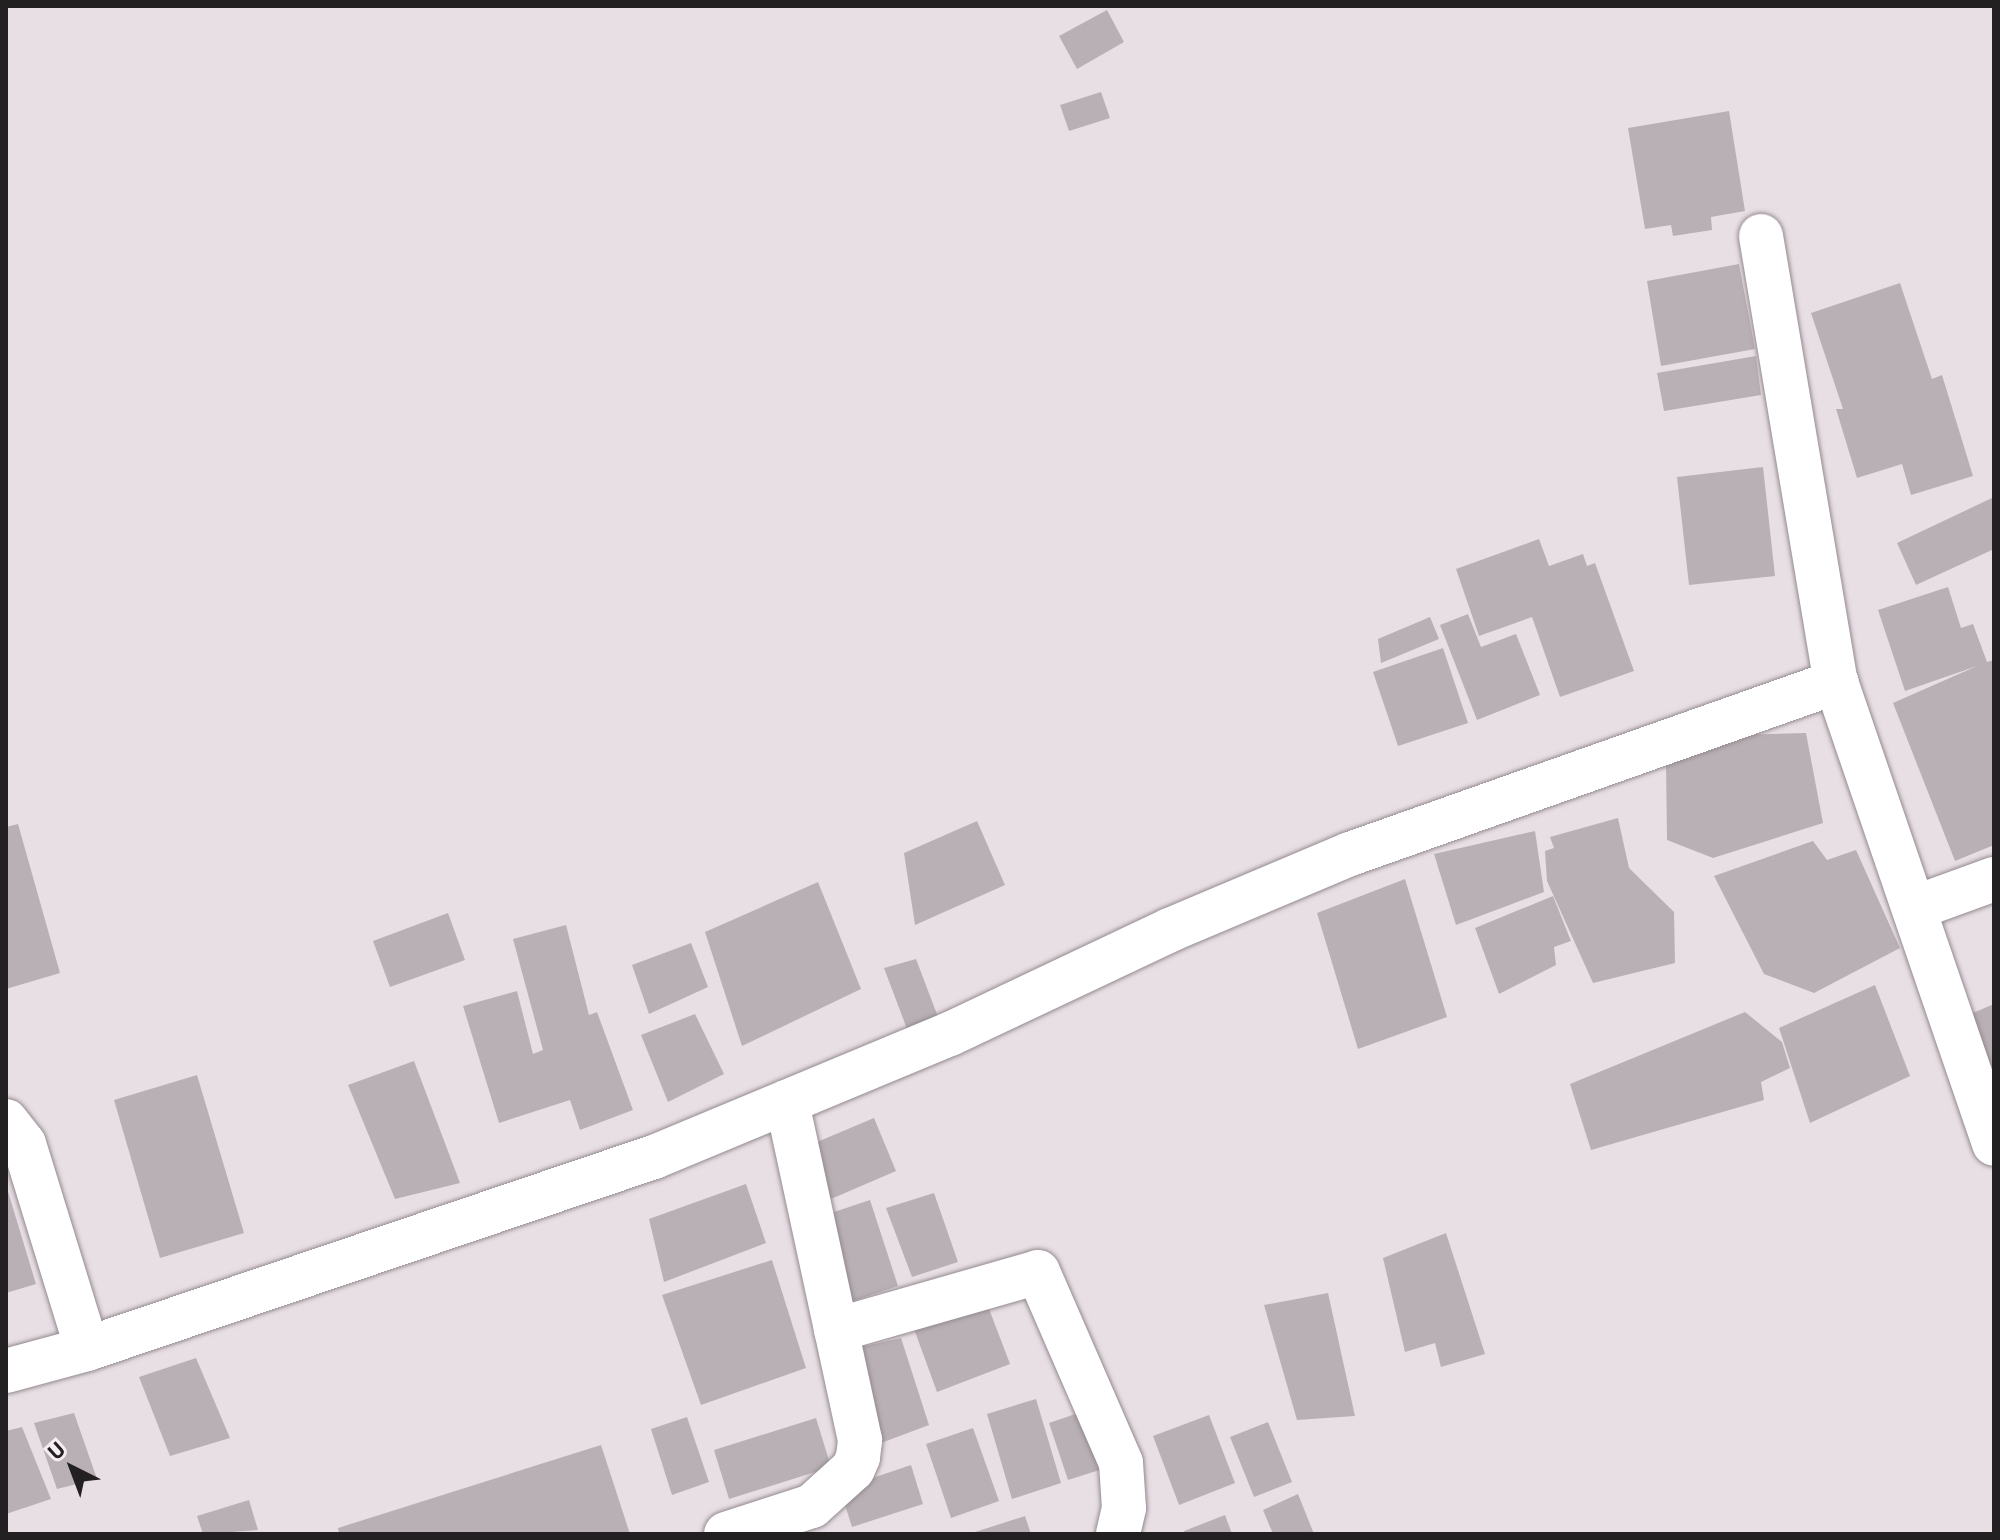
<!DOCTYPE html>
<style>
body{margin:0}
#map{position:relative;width:2000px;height:1540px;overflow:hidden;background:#e8dfe5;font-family:"Titillium Web",sans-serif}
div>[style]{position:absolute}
.building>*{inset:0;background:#b9b0b6}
.roads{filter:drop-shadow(0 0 2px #938a8f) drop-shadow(0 0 2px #938a8f)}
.street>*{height:44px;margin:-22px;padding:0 22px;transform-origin:22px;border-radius:22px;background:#fff}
span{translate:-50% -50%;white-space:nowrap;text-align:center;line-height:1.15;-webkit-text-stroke:6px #f6ecf2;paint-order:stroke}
.frame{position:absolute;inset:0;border:8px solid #232022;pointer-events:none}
.north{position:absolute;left:32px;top:1428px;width:80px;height:80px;-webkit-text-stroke:6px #f6ecf2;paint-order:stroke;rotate:318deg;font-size:22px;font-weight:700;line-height:32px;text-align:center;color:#232022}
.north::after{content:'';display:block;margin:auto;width:28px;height:36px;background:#232022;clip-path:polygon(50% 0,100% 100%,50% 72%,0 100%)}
</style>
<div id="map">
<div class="building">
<i style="clip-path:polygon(1107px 10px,1124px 42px,1077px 69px,1059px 36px)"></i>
<i style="clip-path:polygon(1101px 92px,1110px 118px,1069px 131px,1060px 105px)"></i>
<i style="clip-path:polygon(1729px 111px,1745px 211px,1711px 217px,1712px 230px,1673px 236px,1671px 225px,1645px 229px,1628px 128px)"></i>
<i style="clip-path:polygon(1739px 264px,1755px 349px,1661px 366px,1647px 281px)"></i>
<i style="clip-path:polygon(1900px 283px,1932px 379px,1942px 375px,1973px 476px,1911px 495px,1902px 464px,1857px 478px,1836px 409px,1843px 409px,1811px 313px)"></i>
<i style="clip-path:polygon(1756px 356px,1761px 395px,1664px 411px,1657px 373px)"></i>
<i style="clip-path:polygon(1763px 467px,1775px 576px,1689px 585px,1677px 477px)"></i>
<i style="clip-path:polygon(1994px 497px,1994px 549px,1916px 585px,1897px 543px)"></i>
<i style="clip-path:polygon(1539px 539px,1549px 566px,1583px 554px,1587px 566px,1595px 563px,1634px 671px,1560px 697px,1532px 617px,1479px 636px,1456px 569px)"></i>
<i style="clip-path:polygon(1948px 587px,1961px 628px,1973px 624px,1987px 662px,1994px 660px,1994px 845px,1955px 861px,1893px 703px,1977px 666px,1905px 691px,1878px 610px)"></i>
<i style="clip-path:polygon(1468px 614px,1481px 647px,1516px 634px,1540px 695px,1477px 720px,1440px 625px)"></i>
<i style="clip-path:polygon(1430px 617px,1439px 639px,1381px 663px,1378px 639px)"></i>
<i style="clip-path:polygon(1443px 648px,1468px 723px,1398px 746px,1373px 672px)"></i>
<i style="clip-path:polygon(1806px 733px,1823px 823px,1713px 858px,1667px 840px,1666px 761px,1736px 735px)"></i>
<i style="clip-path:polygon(1618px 818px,1629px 868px,1674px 912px,1675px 963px,1593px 983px,1547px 881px,1545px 851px,1554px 848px,1550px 837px)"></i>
<i style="clip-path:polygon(977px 821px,1005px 885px,915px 925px,904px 853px)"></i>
<i style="clip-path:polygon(18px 824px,60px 973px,6px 989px,6px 827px)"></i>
<i style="clip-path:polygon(1535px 831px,1544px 892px,1456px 925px,1434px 854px)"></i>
<i style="clip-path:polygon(1813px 841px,1827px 860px,1856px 850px,1900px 948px,1814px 993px,1764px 974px,1714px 876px)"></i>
<i style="clip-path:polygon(1405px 879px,1447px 1017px,1358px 1049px,1317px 913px)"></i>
<i style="clip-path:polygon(818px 882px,861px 989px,742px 1046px,705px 932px)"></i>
<i style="clip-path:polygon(1553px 896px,1571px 941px,1554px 947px,1556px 965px,1499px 994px,1475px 928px)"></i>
<i style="clip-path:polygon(448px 913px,465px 960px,390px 987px,373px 941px)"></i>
<i style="clip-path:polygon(566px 925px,589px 1015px,597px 1012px,633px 1110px,580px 1130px,570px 1100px,499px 1123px,463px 1006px,517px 991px,533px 1054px,543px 1050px,513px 939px)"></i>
<i style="clip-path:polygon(691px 943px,708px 987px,649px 1014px,632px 965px)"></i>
<i style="clip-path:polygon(916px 959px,938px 1017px,907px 1029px,884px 968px)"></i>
<i style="clip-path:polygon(1875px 985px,1910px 1076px,1810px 1123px,1779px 1028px)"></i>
<i style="clip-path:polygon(1994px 1004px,1994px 1065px,1982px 1069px,1961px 1018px)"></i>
<i style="clip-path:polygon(1745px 1012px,1782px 1042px,1790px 1068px,1761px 1082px,1764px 1100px,1591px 1150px,1570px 1084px)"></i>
<i style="clip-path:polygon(695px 1014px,724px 1074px,668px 1102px,641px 1035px)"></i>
<i style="clip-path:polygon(414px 1061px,460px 1183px,395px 1199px,348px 1085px)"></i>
<i style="clip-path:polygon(197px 1075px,244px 1233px,160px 1258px,114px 1100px)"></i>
<i style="clip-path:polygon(874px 1118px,896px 1171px,831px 1199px,810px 1145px)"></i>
<i style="clip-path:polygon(746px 1184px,766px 1243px,664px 1282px,649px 1219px)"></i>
<i style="clip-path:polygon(6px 1185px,36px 1284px,6px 1293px)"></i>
<i style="clip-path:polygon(934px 1193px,958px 1262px,912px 1277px,886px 1208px)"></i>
<i style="clip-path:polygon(870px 1200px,898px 1286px,847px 1303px,819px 1217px)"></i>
<i style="clip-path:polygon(1446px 1233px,1485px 1354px,1441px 1367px,1435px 1343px,1405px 1352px,1383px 1258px)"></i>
<i style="clip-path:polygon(772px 1260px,806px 1368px,701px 1405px,662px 1295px)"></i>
<i style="clip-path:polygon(1328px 1293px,1355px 1416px,1297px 1420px,1264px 1305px)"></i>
<i style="clip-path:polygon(986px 1301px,1010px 1364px,937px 1392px,914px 1329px)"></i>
<i style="clip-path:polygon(901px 1338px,929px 1425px,881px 1443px,857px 1348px)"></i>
<i style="clip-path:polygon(196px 1358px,230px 1438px,170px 1456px,139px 1377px)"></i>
<i style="clip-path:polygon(1036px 1399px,1061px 1483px,1012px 1499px,987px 1414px)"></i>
<i style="clip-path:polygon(1093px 1408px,1112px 1466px,1068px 1480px,1049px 1423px)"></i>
<i style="clip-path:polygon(74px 1413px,97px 1479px,57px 1489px,34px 1423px)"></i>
<i style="clip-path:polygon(1209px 1415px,1235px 1483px,1179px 1505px,1153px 1436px)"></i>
<i style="clip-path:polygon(687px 1417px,709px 1482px,672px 1495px,651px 1429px)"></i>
<i style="clip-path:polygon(816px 1418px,831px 1467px,729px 1499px,714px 1450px)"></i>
<i style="clip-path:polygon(1268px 1422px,1292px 1482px,1254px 1497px,1230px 1437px)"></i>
<i style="clip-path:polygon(22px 1427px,51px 1499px,6px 1514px,6px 1431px)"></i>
<i style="clip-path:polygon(973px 1428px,999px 1501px,951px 1518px,926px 1444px)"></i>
<i style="clip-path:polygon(601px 1445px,630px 1534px,339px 1534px,338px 1528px)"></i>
<i style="clip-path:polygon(911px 1465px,923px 1504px,852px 1527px,840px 1489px)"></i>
<i style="clip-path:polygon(1298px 1494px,1314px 1534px,1273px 1534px,1263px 1510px)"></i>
<i style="clip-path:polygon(249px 1500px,258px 1530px,203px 1534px,197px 1516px)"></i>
<i style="clip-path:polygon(1225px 1515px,1232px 1534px,1185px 1534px,1184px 1531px)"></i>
<i style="clip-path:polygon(1025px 1516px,1031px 1534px,972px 1534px,972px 1533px)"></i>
</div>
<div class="roads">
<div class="street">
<i style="left:1761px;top:236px;width:452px;rotate:80.5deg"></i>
<i style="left:1836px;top:682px;width:488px;rotate:71.1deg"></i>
<i style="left:1917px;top:907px;width:82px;rotate:-20deg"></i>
<i style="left:6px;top:1121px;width:29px;rotate:52deg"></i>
<i style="left:24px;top:1144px;width:214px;rotate:72.9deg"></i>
<i style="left:836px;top:1330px;width:210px;rotate:-16deg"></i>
<i style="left:1038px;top:1272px;width:208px;rotate:66.5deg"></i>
<i style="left:1121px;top:1463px;width:45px;rotate:86.2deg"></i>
<i style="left:1124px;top:1508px;width:27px;rotate:103deg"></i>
<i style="left:6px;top:1371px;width:84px;rotate:-15.2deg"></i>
<i style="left:87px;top:1349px;width:599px;rotate:-18.71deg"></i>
<i style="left:654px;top:1157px;width:321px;rotate:-22.6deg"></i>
<i style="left:950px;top:1034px;width:243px;rotate:-25.3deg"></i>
<i style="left:1170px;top:930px;width:195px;rotate:-22.9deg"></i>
<i style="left:1350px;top:854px;width:516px;rotate:-19.49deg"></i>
<i style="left:726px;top:1534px;width:90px;rotate:-18deg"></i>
<i style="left:812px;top:1506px;width:55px;rotate:-42.1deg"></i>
<i style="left:853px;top:1469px;width:13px;rotate:-67deg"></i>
<i style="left:858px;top:1457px;width:17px;rotate:-83deg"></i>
<i style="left:860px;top:1440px;width:346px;rotate:-102.2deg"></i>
</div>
</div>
<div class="frame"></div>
<div class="north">U</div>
</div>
